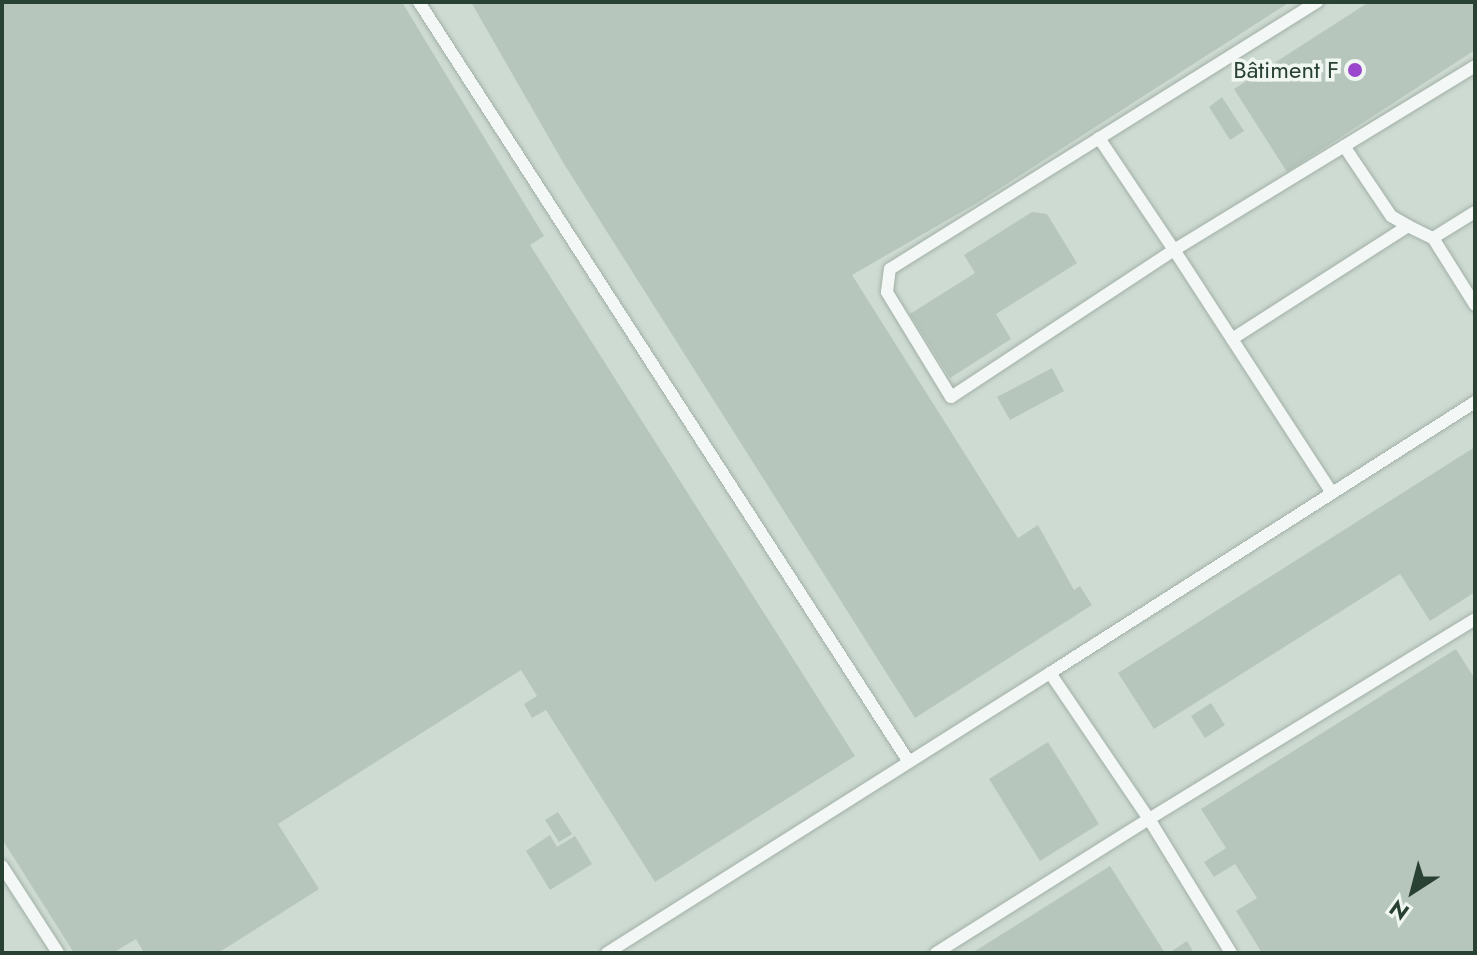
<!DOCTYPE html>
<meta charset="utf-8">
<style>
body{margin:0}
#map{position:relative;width:1477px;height:955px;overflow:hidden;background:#e0e9e4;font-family:Jost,sans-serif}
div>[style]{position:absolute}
.built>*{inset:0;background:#cedbd3}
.building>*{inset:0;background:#b7c6bd}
.roads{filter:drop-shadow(0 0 2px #a2b0a7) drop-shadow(0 0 2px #a2b0a7)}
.service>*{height:12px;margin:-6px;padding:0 6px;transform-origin:6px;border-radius:6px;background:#f3f7f5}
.dots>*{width:22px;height:22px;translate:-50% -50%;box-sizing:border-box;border:4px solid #f0f7f2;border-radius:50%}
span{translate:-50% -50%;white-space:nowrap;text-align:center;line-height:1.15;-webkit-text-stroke:7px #f0f7f2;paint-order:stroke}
.poi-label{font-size:24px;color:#294132}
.right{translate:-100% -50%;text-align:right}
.frame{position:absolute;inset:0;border:4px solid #294132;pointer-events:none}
.north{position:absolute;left:1373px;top:851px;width:80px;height:80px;-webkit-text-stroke:6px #f0f7f2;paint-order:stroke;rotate:216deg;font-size:22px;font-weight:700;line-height:32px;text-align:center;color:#294132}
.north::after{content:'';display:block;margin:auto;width:28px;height:36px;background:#294132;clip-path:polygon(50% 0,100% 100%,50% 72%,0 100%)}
</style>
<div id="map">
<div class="built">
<i style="clip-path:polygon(2px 2px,1475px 2px,1475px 953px,2px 953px)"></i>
</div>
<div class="building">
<i style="clip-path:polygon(2px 2px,402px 2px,544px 236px,530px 245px,855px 756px,655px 882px,546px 710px,532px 718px,524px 704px,537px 696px,521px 670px,278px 824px,319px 889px,218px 953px,144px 953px,136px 939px,113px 953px,74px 953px,2px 839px)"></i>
<i style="clip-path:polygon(471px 2px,1290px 2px,977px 203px,852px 275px,1018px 538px,1038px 525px,1074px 590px,1080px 586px,1092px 605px,915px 718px,564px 164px)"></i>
<i style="clip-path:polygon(1369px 2px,1475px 2px,1475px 50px,1287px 172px,1234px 89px)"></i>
<i style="clip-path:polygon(1222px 97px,1244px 131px,1230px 140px,1209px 107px)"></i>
<i style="clip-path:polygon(1032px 212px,1047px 214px,1077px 263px,996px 314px,1011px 339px,950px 378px,910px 314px,975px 273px,964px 255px)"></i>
<i style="clip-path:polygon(1052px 368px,1064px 391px,1010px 420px,997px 397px)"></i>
<i style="clip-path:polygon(1475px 447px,1475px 592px,1430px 621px,1400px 574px,1154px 729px,1118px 673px)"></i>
<i style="clip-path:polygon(1456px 649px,1475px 679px,1475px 953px,1262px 953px,1236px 911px,1257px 898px,1235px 864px,1214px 877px,1204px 862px,1226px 848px,1201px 809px)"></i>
<i style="clip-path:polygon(1211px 703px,1225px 725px,1205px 738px,1191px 716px)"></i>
<i style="clip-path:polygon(1048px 742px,1099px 824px,1040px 861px,989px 779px)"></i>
<i style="clip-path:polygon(558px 812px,572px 834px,559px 842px,545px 820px)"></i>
<i style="clip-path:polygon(550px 835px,557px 847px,575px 836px,592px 864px,550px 890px,526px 851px)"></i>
<i style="clip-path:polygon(1110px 866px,1165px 953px,972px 953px)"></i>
<i style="clip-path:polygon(1187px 941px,1194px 953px,1169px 953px)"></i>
</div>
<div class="roads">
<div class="service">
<i style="left:419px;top:2px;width:904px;rotate:57.19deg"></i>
<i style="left:1099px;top:138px;width:135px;rotate:56.2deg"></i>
<i style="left:1174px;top:250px;width:267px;rotate:146.6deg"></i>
<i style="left:951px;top:397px;width:123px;rotate:-121.4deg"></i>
<i style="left:887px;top:292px;width:23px;rotate:-83deg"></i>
<i style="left:890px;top:269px;width:504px;rotate:-32.02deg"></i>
<i style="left:1344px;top:146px;width:84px;rotate:56.1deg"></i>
<i style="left:1391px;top:216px;width:20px;rotate:30deg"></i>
<i style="left:1433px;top:238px;width:49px;rotate:-31.8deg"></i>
<i style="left:1232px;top:339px;width:209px;rotate:-32.7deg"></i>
<i style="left:1408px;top:226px;width:28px;rotate:26deg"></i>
<i style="left:1433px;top:238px;width:79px;rotate:57.9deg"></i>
<i style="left:1475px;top:402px;width:504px;rotate:147.48deg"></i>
<i style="left:1050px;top:673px;width:176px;rotate:55.9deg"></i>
<i style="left:1149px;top:819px;width:382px;rotate:-31.5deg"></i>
<i style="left:1332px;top:493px;width:290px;rotate:-123deg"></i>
<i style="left:1174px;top:250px;width:353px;rotate:-31.4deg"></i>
<i style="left:2px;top:866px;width:103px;rotate:57.2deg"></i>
<i style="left:607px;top:953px;width:524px;rotate:-32.3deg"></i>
<i style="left:936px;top:953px;width:252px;rotate:-32.2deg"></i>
<i style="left:1149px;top:819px;width:157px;rotate:58.5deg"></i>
</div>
</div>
<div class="dots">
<i style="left:1355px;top:70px;background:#9a46cd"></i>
</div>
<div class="poi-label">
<span class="right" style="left:1339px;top:70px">Bâtiment F</span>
</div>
<div class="frame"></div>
<div class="north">N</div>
</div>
